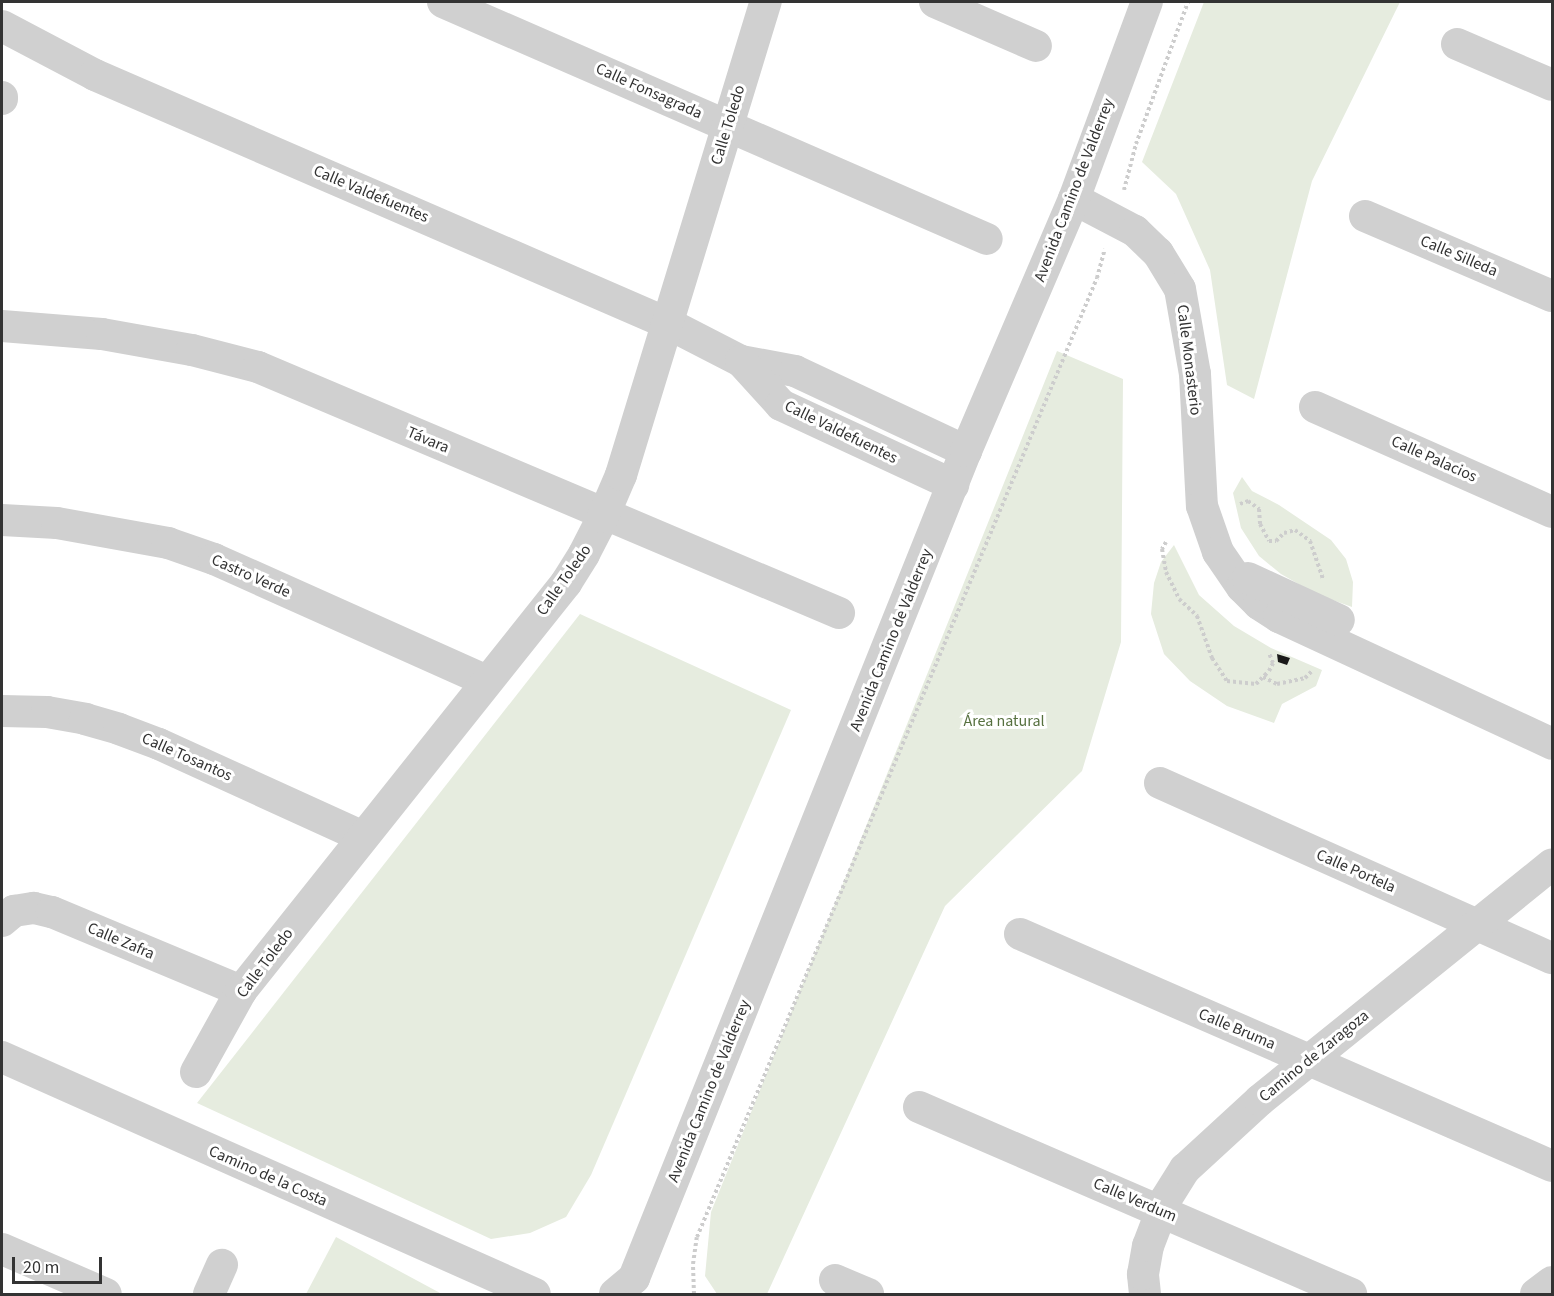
<!DOCTYPE html>
<meta charset="utf-8">
<style>
body{margin:0}
#map{position:relative;width:1554px;height:1296px;overflow:hidden;background:#fff;font-family:"Source Sans 3",sans-serif}
div>[style]{position:absolute}
.green>*{inset:0;background:#e6ecdf}
.building>*{inset:0;background:#1a1a1a}
.path>*{height:4px;margin-top:-2px;transform-origin:0;background:repeating-linear-gradient(90deg,#cdcdcd 0 3px,transparent 0 6px)}
.minor>*{height:32px;margin:-16px;padding:0 16px;transform-origin:16px;border-radius:16px;background:#d0d0d0}
span{translate:-50% -50%;white-space:nowrap;text-align:center;line-height:1.15;-webkit-text-stroke:6px #fff;paint-order:stroke}
.street-label{font-size:16px;color:#333}
.park-label{font-size:16px;color:#56703f}
.frame{position:absolute;inset:0;border:3px solid #333;pointer-events:none}
.scale{position:absolute;left:12px;top:1257px;width:90px;height:27px;box-sizing:border-box;border:3px solid #333;border-top:0;padding-left:8px;font-size:18px;line-height:21px;white-space:nowrap;color:#333;-webkit-text-stroke:4px #fff;paint-order:stroke}
</style>
<div id="map">
<div class="green">
<i style="clip-path:polygon(1204px 2px,1400px 2px,1312px 181px,1254px 399px,1227px 385px,1210px 270px,1176px 194px,1142px 162px)"></i>
<i style="clip-path:polygon(1057px 351px,1123px 379px,1121px 642px,1082px 771px,945px 906px,767px 1294px,717px 1294px,705px 1276px,711px 1212px)"></i>
<i style="clip-path:polygon(1242px 477px,1252px 491px,1279px 505px,1331px 540px,1346px 559px,1353px 582px,1352px 607px,1316px 594px,1281px 574px,1259px 556px,1241px 528px,1233px 493px)"></i>
<i style="clip-path:polygon(1174px 545px,1199px 595px,1234px 626px,1271px 648px,1322px 670px,1316px 686px,1282px 704px,1274px 723px,1227px 706px,1190px 681px,1164px 654px,1151px 614px,1154px 583px,1161px 562px)"></i>
<i style="clip-path:polygon(580px 614px,791px 710px,591px 1175px,566px 1217px,530px 1233px,491px 1239px,197px 1103px)"></i>
<i style="clip-path:polygon(336px 1237px,442px 1294px,306px 1294px)"></i>
</div>
<div class="building">
<i style="clip-path:polygon(1277px 654px,1290px 658px,1287px 665px,1278px 662px)"></i>
</div>
<div class="path">
<i style="left:1124px;top:190px;width:48px;rotate:-75.4deg"></i>
<i style="left:1136px;top:144px;width:151px;rotate:-69.9deg"></i>
<i style="left:1240px;top:504px;width:9px;rotate:-21deg"></i>
<i style="left:1248px;top:501px;width:14px;rotate:36deg"></i>
<i style="left:1259px;top:509px;width:15px;rotate:86deg"></i>
<i style="left:1260px;top:524px;width:19px;rotate:62deg"></i>
<i style="left:1269px;top:541px;width:7px"></i>
<i style="left:1276px;top:541px;width:11px;rotate:-45deg"></i>
<i style="left:1284px;top:533px;width:11px;rotate:-15deg"></i>
<i style="left:1295px;top:530px;width:19px;rotate:36deg"></i>
<i style="left:1310px;top:541px;width:40px;rotate:71.1deg"></i>
<i style="left:1166px;top:542px;width:8px;rotate:120deg"></i>
<i style="left:1162px;top:549px;width:23px;rotate:80deg"></i>
<i style="left:1166px;top:572px;width:30px;rotate:64deg"></i>
<i style="left:1179px;top:599px;width:25px;rotate:43deg"></i>
<i style="left:1197px;top:616px;width:45px;rotate:70.3deg"></i>
<i style="left:1212px;top:658px;width:27px;rotate:57deg"></i>
<i style="left:1227px;top:681px;width:29px;rotate:6deg"></i>
<i style="left:1256px;top:684px;width:18px;rotate:-45deg"></i>
<i style="left:1269px;top:671px;width:9px;rotate:-63deg"></i>
<i style="left:1273px;top:663px;width:11px;rotate:-112deg"></i>
<i style="left:1263px;top:677px;width:16px;rotate:27deg"></i>
<i style="left:1277px;top:684px;width:29px;rotate:-12deg"></i>
<i style="left:1305px;top:678px;width:10px;rotate:-45deg"></i>
<i style="left:694px;top:1294px;width:30px;rotate:-92deg"></i>
<i style="left:693px;top:1264px;width:27px;rotate:-82deg"></i>
<i style="left:697px;top:1237px;width:1039px;rotate:-67.36deg"></i>
<i style="left:1097px;top:278px;width:30px;rotate:-75deg"></i>
</div>
<div class="minor">
<i style="left:443px;top:2px;width:593px;rotate:23.54deg"></i>
<i style="left:935px;top:2px;width:110px;rotate:23.5deg"></i>
<i style="left:2px;top:26px;width:105px;rotate:27.8deg"></i>
<i style="left:95px;top:75px;width:623px;rotate:23.44deg"></i>
<i style="left:667px;top:323px;width:83px;rotate:27.2deg"></i>
<i style="left:741px;top:361px;width:55px;rotate:10.5deg"></i>
<i style="left:795px;top:371px;width:189px;rotate:25.1deg"></i>
<i style="left:1457px;top:44px;width:103px;rotate:23.3deg"></i>
<i style="left:2px;top:99px;width:2px;rotate:-90deg"></i>
<i style="left:1074px;top:199px;width:69px;rotate:27.7deg"></i>
<i style="left:1135px;top:231px;width:32px;rotate:44deg"></i>
<i style="left:1158px;top:253px;width:42px;rotate:58.6deg"></i>
<i style="left:1180px;top:289px;width:86px;rotate:80deg"></i>
<i style="left:1195px;top:374px;width:132px;rotate:87deg"></i>
<i style="left:1202px;top:506px;width:49px;rotate:70.8deg"></i>
<i style="left:1218px;top:552px;width:42px;rotate:55.6deg"></i>
<i style="left:1242px;top:587px;width:24px;rotate:45deg"></i>
<i style="left:1259px;top:604px;width:24px;rotate:33deg"></i>
<i style="left:1279px;top:617px;width:301px;rotate:24.9deg"></i>
<i style="left:1365px;top:216px;width:203px;rotate:23.2deg"></i>
<i style="left:2px;top:326px;width:100px;rotate:4.6deg"></i>
<i style="left:102px;top:334px;width:91px;rotate:10.1deg"></i>
<i style="left:192px;top:350px;width:68px;rotate:14.4deg"></i>
<i style="left:258px;top:367px;width:631px;rotate:22.95deg"></i>
<i style="left:741px;top:361px;width:59px;rotate:47.7deg"></i>
<i style="left:781px;top:405px;width:190px;rotate:24.9deg"></i>
<i style="left:1315px;top:407px;width:259px;rotate:23.9deg"></i>
<i style="left:2px;top:520px;width:55px;rotate:3.1deg"></i>
<i style="left:57px;top:523px;width:113px;rotate:10.2deg"></i>
<i style="left:168px;top:543px;width:49px;rotate:19.2deg"></i>
<i style="left:214px;top:559px;width:299px;rotate:24.1deg"></i>
<i style="left:1248px;top:578px;width:100px;rotate:24.8deg"></i>
<i style="left:2px;top:711px;width:45px;rotate:1.3deg"></i>
<i style="left:47px;top:712px;width:39px;rotate:10deg"></i>
<i style="left:85px;top:719px;width:35px;rotate:16deg"></i>
<i style="left:119px;top:729px;width:43px;rotate:20.6deg"></i>
<i style="left:159px;top:744px;width:224px;rotate:24.5deg"></i>
<i style="left:1160px;top:783px;width:429px;rotate:24.1deg"></i>
<i style="left:2px;top:921px;width:16px;rotate:-40deg"></i>
<i style="left:14px;top:911px;width:20px;rotate:-9deg"></i>
<i style="left:34px;top:908px;width:18px;rotate:13deg"></i>
<i style="left:52px;top:912px;width:205px;rotate:22.7deg"></i>
<i style="left:1020px;top:934px;width:580px;rotate:23.56deg"></i>
<i style="left:2px;top:1057px;width:583px;rotate:23.97deg"></i>
<i style="left:196px;top:1072px;width:93px;rotate:-60.9deg"></i>
<i style="left:241px;top:991px;width:522px;rotate:-51.46deg"></i>
<i style="left:566px;top:583px;width:34px;rotate:-58deg"></i>
<i style="left:584px;top:554px;width:42px;rotate:-62.8deg"></i>
<i style="left:603px;top:517px;width:46px;rotate:-66.8deg"></i>
<i style="left:621px;top:475px;width:495px;rotate:-73deg"></i>
<i style="left:919px;top:1107px;width:471px;rotate:23.4deg"></i>
<i style="left:2px;top:1249px;width:113px;rotate:23.4deg"></i>
<i style="left:835px;top:1280px;width:36px;rotate:23deg"></i>
<i style="left:209px;top:1294px;width:32px;rotate:-66deg"></i>
<i style="left:615px;top:1294px;width:25px;rotate:-40deg"></i>
<i style="left:634px;top:1278px;width:891px;rotate:-68.13deg"></i>
<i style="left:966px;top:451px;width:274px;rotate:-66.8deg"></i>
<i style="left:1074px;top:199px;width:210px;rotate:-69.7deg"></i>
<i style="left:1145px;top:1294px;width:20px;rotate:-96deg"></i>
<i style="left:1143px;top:1274px;width:28px;rotate:-80deg"></i>
<i style="left:1148px;top:1246px;width:50px;rotate:-69deg"></i>
<i style="left:1166px;top:1199px;width:36px;rotate:-58deg"></i>
<i style="left:1185px;top:1169px;width:102px;rotate:-42.6deg"></i>
<i style="left:1260px;top:1100px;width:375px;rotate:-38.9deg"></i>
<i style="left:1536px;top:1294px;width:20px;rotate:-37deg"></i>
</div>
<div class="street-label">
<span style="left:649px;top:91px;rotate:24deg">Calle Fonsagrada</span>
<span style="left:728px;top:125px;rotate:-73deg">Calle Toledo</span>
<span style="left:1074px;top:190px;rotate:-69deg">Avenida Camino de Valderrey</span>
<span style="left:371px;top:194px;rotate:23deg">Calle Valdefuentes</span>
<span style="left:1459px;top:256px;rotate:23deg">Calle Silleda</span>
<span style="left:1189px;top:360px;rotate:83deg">Calle Monasterio</span>
<span style="left:841px;top:432px;rotate:26deg">Calle Valdefuentes</span>
<span style="left:428px;top:440px;rotate:23deg">Távara</span>
<span style="left:1434px;top:459px;rotate:24deg">Calle Palacios</span>
<span style="left:251px;top:576px;rotate:24deg">Castro Verde</span>
<span style="left:564px;top:580px;rotate:-55deg">Calle Toledo</span>
<span style="left:891px;top:640px;rotate:-68deg">Avenida Camino de Valderrey</span>
<span style="left:187px;top:757px;rotate:24deg">Calle Tosantos</span>
<span style="left:1356px;top:871px;rotate:24deg">Calle Portela</span>
<span style="left:121px;top:941px;rotate:23deg">Calle Zafra</span>
<span style="left:265px;top:963px;rotate:-53deg">Calle Toledo</span>
<span style="left:1237px;top:1029px;rotate:23deg">Calle Bruma</span>
<span style="left:1314px;top:1056px;rotate:-39deg">Camino de Zaragoza</span>
<span style="left:709px;top:1091px;rotate:-68deg">Avenida Camino de Valderrey</span>
<span style="left:268px;top:1176px;rotate:24deg">Camino de la Costa</span>
<span style="left:1135px;top:1200px;rotate:23deg">Calle Verdum</span>
</div>
<div class="park-label">
<span style="left:1004px;top:721px">Área natural</span>
</div>
<div class="frame"></div>
<div class="scale">20 m</div>
</div>
